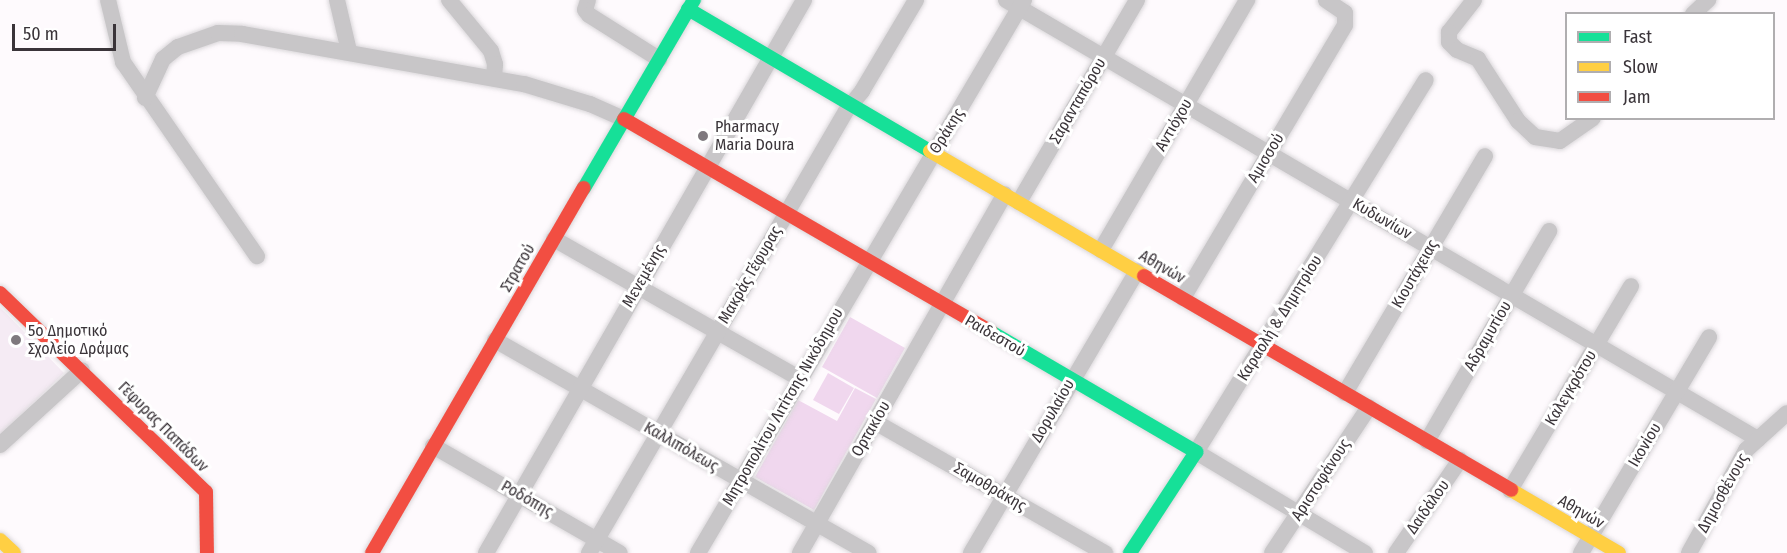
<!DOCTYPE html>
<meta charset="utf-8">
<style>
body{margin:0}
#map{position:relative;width:1787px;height:553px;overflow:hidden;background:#fefafd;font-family:"Fira Sans Condensed",sans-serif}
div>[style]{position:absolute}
.built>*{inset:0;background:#f5ebf4}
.green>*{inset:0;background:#f0d7ee}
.roads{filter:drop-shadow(0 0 2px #dad7da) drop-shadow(0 0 2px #dad7da)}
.street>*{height:16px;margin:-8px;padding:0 8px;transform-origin:8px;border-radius:8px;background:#c8c6c8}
.fast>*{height:14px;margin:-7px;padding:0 7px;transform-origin:7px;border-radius:7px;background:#16e098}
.slow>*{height:14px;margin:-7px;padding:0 7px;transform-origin:7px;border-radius:7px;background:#ffcf43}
.jam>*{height:14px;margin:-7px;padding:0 7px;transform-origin:7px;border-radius:7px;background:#f24e42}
.dots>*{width:16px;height:16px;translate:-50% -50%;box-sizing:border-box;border:3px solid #fff;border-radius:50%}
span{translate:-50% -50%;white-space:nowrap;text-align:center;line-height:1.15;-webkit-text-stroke:6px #fff;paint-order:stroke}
.street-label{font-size:16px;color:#3a3439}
.poi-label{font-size:16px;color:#3a3439}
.left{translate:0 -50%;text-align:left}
.legend{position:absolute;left:1565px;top:12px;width:210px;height:108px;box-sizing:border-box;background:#fff;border:2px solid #b0aeb0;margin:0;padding:8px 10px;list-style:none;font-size:18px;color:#3a3439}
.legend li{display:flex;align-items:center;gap:12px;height:30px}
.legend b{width:30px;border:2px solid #b0aeb0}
.scale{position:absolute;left:12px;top:24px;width:104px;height:27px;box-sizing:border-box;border:3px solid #3a3439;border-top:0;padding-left:8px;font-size:18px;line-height:21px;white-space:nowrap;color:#3a3439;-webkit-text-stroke:4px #fff;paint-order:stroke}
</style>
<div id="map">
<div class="built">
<i style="clip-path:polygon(0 307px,64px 373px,0 435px)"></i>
</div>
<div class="green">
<i style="clip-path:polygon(850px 317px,905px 348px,877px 398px,822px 367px)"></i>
<i style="clip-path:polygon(828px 373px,854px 388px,839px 414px,813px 400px)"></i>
<i style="clip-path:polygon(855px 388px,876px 399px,814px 510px,755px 477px,798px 400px,837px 421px)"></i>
</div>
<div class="roads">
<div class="street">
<i style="left:108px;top:0;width:64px;rotate:76.4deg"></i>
<i style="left:123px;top:62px;width:236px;rotate:55.4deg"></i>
<i style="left:337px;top:0;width:52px;rotate:76.8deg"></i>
<i style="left:449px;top:0;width:66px;rotate:50.5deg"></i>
<i style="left:491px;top:51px;width:14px;rotate:73deg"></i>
<i style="left:495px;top:64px;width:14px;rotate:94deg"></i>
<i style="left:588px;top:0;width:10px;rotate:107deg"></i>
<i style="left:585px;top:10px;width:6px;rotate:51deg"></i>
<i style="left:589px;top:15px;width:83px;rotate:32.2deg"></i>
<i style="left:1006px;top:0;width:871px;rotate:30.28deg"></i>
<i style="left:1474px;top:0;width:41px;rotate:128deg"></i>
<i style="left:1449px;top:32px;width:10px;rotate:90deg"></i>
<i style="left:1449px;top:42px;width:11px;rotate:45deg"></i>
<i style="left:1457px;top:50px;width:23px;rotate:23deg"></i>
<i style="left:1478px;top:59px;width:74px;rotate:57.2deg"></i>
<i style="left:1518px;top:121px;width:23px;rotate:43deg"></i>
<i style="left:1535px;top:137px;width:25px;rotate:9deg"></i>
<i style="left:1560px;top:141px;width:40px;rotate:-34.9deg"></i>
<i style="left:1693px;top:14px;width:21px;rotate:-43deg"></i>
<i style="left:145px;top:98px;width:43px;rotate:-65.2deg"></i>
<i style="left:163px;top:59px;width:19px;rotate:-39deg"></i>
<i style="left:178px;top:47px;width:42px;rotate:-19.3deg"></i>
<i style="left:218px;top:33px;width:24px;rotate:2deg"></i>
<i style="left:242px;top:34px;width:286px;rotate:10.1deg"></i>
<i style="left:524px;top:84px;width:69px;rotate:16.9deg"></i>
<i style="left:590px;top:104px;width:37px;rotate:24deg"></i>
<i style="left:1019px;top:202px;width:234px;rotate:-59.7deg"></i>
<i style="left:554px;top:239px;width:282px;rotate:29.6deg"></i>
<i style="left:1101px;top:250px;width:290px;rotate:-59.7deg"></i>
<i style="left:1183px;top:298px;width:317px;rotate:-59.3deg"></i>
<i style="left:1345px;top:25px;width:12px;rotate:-90deg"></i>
<i style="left:1345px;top:13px;width:23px;rotate:-146deg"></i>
<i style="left:495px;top:340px;width:430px;rotate:29.7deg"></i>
<i style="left:1345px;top:393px;width:275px;rotate:-59.4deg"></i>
<i style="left:875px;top:422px;width:265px;rotate:29.7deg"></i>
<i style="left:1427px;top:441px;width:243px;rotate:-59.8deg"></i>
<i style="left:0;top:445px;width:111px;rotate:-42.4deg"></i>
<i style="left:433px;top:446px;width:215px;rotate:29.8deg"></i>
<i style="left:1510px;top:490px;width:237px;rotate:-59.3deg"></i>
<i style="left:486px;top:553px;width:638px;rotate:-60.1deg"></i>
<i style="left:589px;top:553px;width:511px;rotate:-59.82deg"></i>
<i style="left:846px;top:111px;width:26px;rotate:-51deg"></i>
<i style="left:862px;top:91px;width:106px;rotate:-59.3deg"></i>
<i style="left:698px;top:553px;width:642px;rotate:-59.48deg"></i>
<i style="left:800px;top:553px;width:413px;rotate:-60.3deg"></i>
<i style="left:971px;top:553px;width:327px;rotate:-59.5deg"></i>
<i style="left:1272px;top:553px;width:175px;rotate:-56.4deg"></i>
<i style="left:1365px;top:553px;width:197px;rotate:-149.1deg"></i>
<i style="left:1196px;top:452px;width:437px;rotate:-58.3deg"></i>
<i style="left:1396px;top:553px;width:113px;rotate:-55.5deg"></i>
<i style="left:1581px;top:553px;width:251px;rotate:-59.3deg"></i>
<i style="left:1689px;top:553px;width:118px;rotate:-61deg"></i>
<i style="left:1746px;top:450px;width:55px;rotate:-42.1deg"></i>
</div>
<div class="fast">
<i style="left:688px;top:9px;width:281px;rotate:30.4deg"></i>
<i style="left:584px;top:188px;width:218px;rotate:-59.7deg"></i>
<i style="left:991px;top:332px;width:238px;rotate:30.3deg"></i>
<i style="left:1196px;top:452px;width:121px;rotate:123.2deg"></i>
</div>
<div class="slow">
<i style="left:930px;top:151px;width:248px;rotate:30.3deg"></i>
<i style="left:1511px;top:490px;width:125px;rotate:30.3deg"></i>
<i style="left:0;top:540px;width:19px;rotate:43deg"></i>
</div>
<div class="jam">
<i style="left:624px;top:119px;width:424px;rotate:30.1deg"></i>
<i style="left:1144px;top:276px;width:425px;rotate:30.2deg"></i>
<i style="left:0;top:293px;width:286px;rotate:44deg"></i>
<i style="left:206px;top:492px;width:61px;rotate:89.1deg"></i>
<i style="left:372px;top:553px;width:422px;rotate:-59.9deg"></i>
</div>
</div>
<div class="dots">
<i style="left:703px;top:136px;background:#7f797e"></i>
<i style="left:16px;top:340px;background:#7f797e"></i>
</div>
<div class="street-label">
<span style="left:1078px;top:101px;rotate:-60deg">Σαρανταπόρου</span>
<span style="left:1174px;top:125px;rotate:-60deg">Αντιόχου</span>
<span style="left:947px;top:131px;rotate:-58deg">Θράκης</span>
<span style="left:1266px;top:158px;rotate:-59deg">Αμισσού</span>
<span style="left:1382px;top:219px;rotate:30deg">Κυδωνίων</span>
<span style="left:1162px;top:267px;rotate:30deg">Αθηνών</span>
<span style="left:518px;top:268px;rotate:-60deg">Στρατού</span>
<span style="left:1415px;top:274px;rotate:-60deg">Κιουτάχειας</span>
<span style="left:750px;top:275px;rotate:-60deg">Μακράς Γέφυρας</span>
<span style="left:644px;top:276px;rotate:-60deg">Μενεμένης</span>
<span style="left:1280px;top:318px;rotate:-58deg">Καραολή &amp; Δημητρίου</span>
<span style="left:995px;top:336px;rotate:30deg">Ραιδεστού</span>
<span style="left:1488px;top:336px;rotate:-60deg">Αδραμυτίου</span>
<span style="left:1571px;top:388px;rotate:-59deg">Καλεγκρότου</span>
<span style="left:783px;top:407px;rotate:-60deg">Μητροπολίτου Λιτίτσης Νικόδημου</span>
<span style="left:1053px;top:411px;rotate:-60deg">Δορυλαίου</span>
<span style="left:163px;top:427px;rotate:45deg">Γέφυρας Παπάδων</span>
<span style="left:871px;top:429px;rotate:-60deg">Ορτακίου</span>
<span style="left:1645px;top:445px;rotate:-59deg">Ικονίου</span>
<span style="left:681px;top:447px;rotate:30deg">Καλλιπόλεως</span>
<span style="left:1321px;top:480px;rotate:-57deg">Αριστοφάνους</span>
<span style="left:990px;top:487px;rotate:30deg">Σαμοθράκης</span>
<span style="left:1723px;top:493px;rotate:-61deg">Δημοσθένους</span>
<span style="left:527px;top:499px;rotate:30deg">Ροδόπης</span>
<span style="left:1428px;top:507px;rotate:-55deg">Δαιδάλου</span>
<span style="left:1581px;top:512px;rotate:30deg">Αθηνών</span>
</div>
<div class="poi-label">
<span class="left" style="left:715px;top:136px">Pharmacy<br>Maria Doura</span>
<span class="left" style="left:28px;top:340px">5ο Δημοτικό<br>Σχολείο Δράμας</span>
</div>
<ul class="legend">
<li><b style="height:8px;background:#16e098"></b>Fast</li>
<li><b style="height:8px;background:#ffcf43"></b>Slow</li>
<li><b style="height:8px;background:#f24e42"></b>Jam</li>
</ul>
<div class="scale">50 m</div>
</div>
